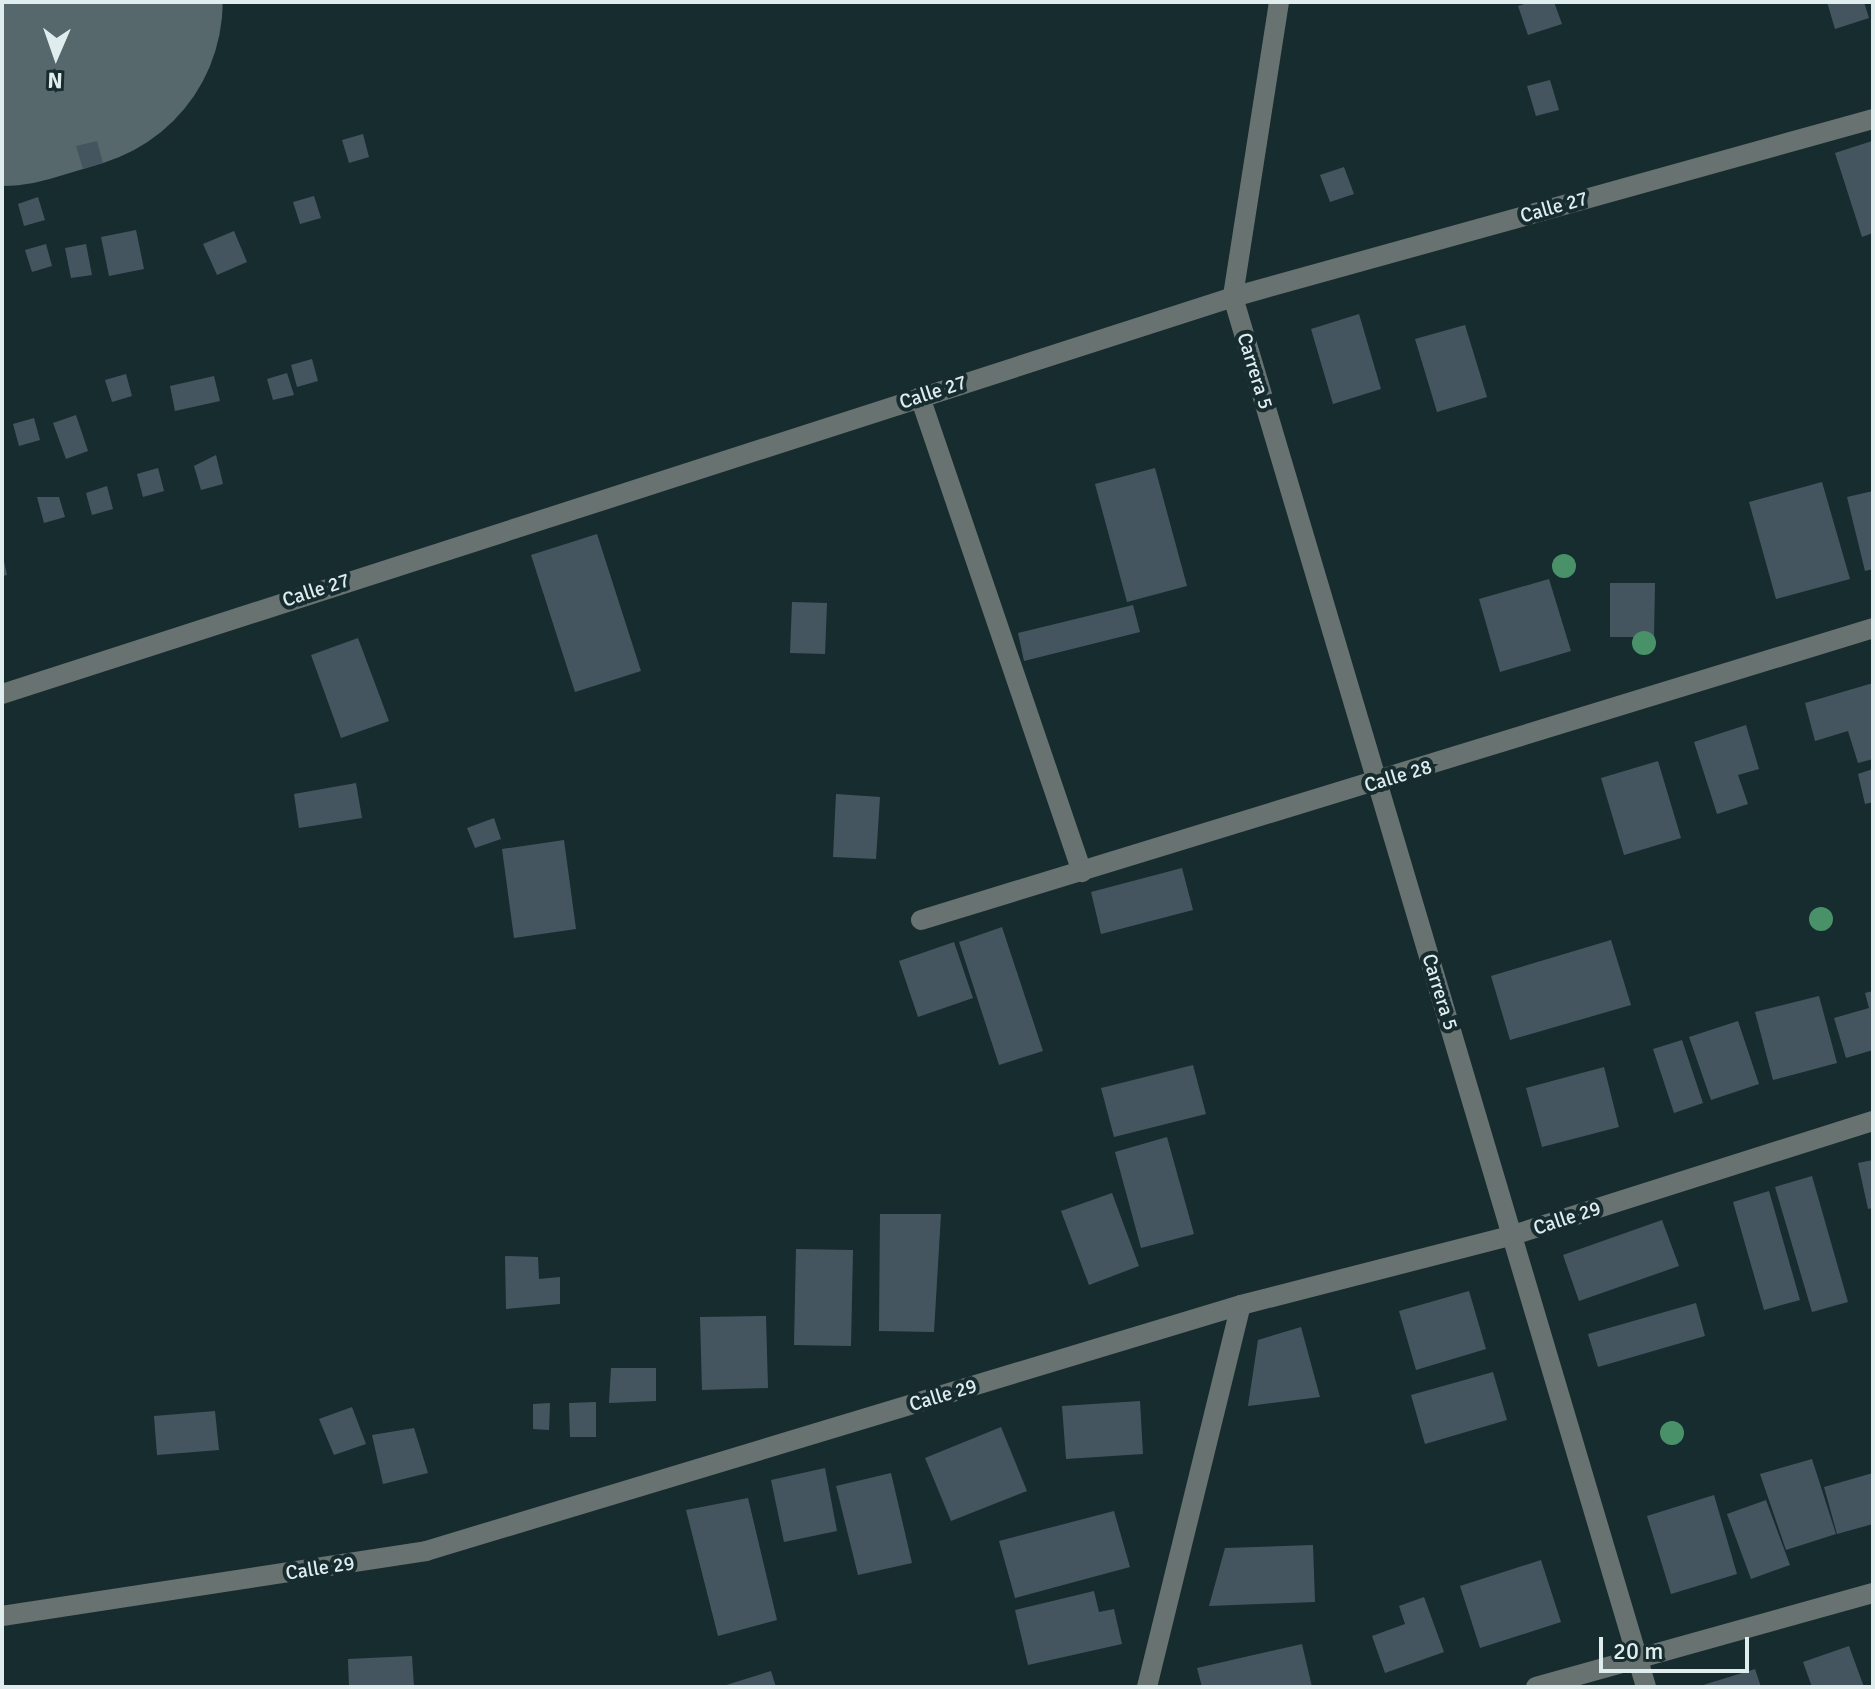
<!DOCTYPE html>
<style>
body{margin:0}
#map{position:relative;width:1875px;height:1689px;overflow:hidden;background:#172c2f;font-family:Signika,sans-serif}
div>[style]{position:absolute}
.runway>*{height:336px;margin:-168px;padding:0 168px;transform-origin:168px;border-radius:168px;background:#56686b}
.building>*{inset:0;background:#455560}
.minor>*{height:20px;margin:-10px;padding:0 10px;transform-origin:10px;border-radius:10px;background:#687270}
.trees>*{width:24px;height:24px;margin:-12px;border-radius:50%;background:#499169}
span{translate:-50% -50%;white-space:nowrap;text-align:center;line-height:1.15;-webkit-text-stroke:8px #172c2f;paint-order:stroke}
.street-label{font-size:20px;color:#e0edef}
.frame{position:absolute;inset:0;border:4px solid #e0edef;pointer-events:none}
.north{position:absolute;left:16px;top:16px;width:80px;height:80px;-webkit-text-stroke:6px #172c2f;paint-order:stroke;rotate:182deg;font-size:22px;font-weight:700;line-height:32px;text-align:center;color:#e0edef}
.north::after{content:'';display:block;margin:auto;width:28px;height:36px;background:#e0edef;clip-path:polygon(50% 0,100% 100%,50% 72%,0 100%)}
.scale{position:absolute;left:1599px;top:1637px;width:150px;height:36px;box-sizing:border-box;border:4px solid #e0edef;border-top:0;padding-left:10px;font-size:24px;line-height:28px;white-space:nowrap;color:#e0edef;-webkit-text-stroke:6px #172c2f;paint-order:stroke}
</style>
<div id="map">
<div class="runway">
<i style="left:2px;top:18px;width:55px;rotate:-16.8deg"></i>
</div>
<div class="building">
<i style="clip-path:polygon(1531px 2px,1554px 2px,1562px 24px,1528px 35px,1518px 6px)"></i>
<i style="clip-path:polygon(1827px 2px,1864px 2px,1869px 18px,1835px 29px)"></i>
<i style="clip-path:polygon(1550px 80px,1559px 110px,1536px 116px,1527px 86px)"></i>
<i style="clip-path:polygon(363px 134px,369px 157px,349px 163px,342px 140px)"></i>
<i style="clip-path:polygon(97px 141px,103px 163px,83px 169px,76px 146px)"></i>
<i style="clip-path:polygon(1872px 141px,1873px 233px,1862px 237px,1835px 153px)"></i>
<i style="clip-path:polygon(1344px 167px,1354px 194px,1330px 202px,1320px 175px)"></i>
<i style="clip-path:polygon(314px 196px,321px 218px,300px 224px,293px 202px)"></i>
<i style="clip-path:polygon(38px 197px,45px 220px,24px 226px,18px 204px)"></i>
<i style="clip-path:polygon(136px 230px,144px 269px,109px 276px,101px 237px)"></i>
<i style="clip-path:polygon(234px 231px,247px 262px,217px 275px,203px 244px)"></i>
<i style="clip-path:polygon(46px 244px,52px 266px,32px 272px,25px 250px)"></i>
<i style="clip-path:polygon(86px 244px,92px 275px,71px 278px,65px 248px)"></i>
<i style="clip-path:polygon(1359px 314px,1381px 389px,1333px 404px,1311px 329px)"></i>
<i style="clip-path:polygon(1465px 325px,1487px 397px,1437px 412px,1415px 339px)"></i>
<i style="clip-path:polygon(312px 359px,318px 381px,297px 387px,291px 365px)"></i>
<i style="clip-path:polygon(287px 373px,294px 395px,273px 400px,267px 379px)"></i>
<i style="clip-path:polygon(126px 374px,132px 396px,112px 402px,105px 380px)"></i>
<i style="clip-path:polygon(214px 376px,220px 401px,175px 411px,170px 386px)"></i>
<i style="clip-path:polygon(76px 415px,88px 451px,66px 459px,53px 423px)"></i>
<i style="clip-path:polygon(34px 418px,40px 440px,19px 446px,13px 424px)"></i>
<i style="clip-path:polygon(216px 455px,223px 484px,201px 490px,194px 466px)"></i>
<i style="clip-path:polygon(158px 468px,164px 491px,143px 497px,137px 474px)"></i>
<i style="clip-path:polygon(1155px 468px,1187px 586px,1127px 602px,1095px 484px)"></i>
<i style="clip-path:polygon(1822px 482px,1850px 579px,1776px 599px,1749px 502px)"></i>
<i style="clip-path:polygon(107px 486px,113px 509px,92px 515px,86px 493px)"></i>
<i style="clip-path:polygon(1873px 491px,1873px 569px,1865px 571px,1847px 497px)"></i>
<i style="clip-path:polygon(37px 497px,59px 497px,65px 517px,44px 523px)"></i>
<i style="clip-path:polygon(597px 534px,641px 671px,575px 692px,531px 555px)"></i>
<i style="clip-path:polygon(2px 552px,7px 575px,2px 576px)"></i>
<i style="clip-path:polygon(1549px 579px,1571px 651px,1500px 672px,1479px 599px)"></i>
<i style="clip-path:polygon(1610px 583px,1655px 583px,1654px 637px,1610px 637px)"></i>
<i style="clip-path:polygon(792px 602px,827px 603px,825px 654px,790px 653px)"></i>
<i style="clip-path:polygon(1133px 605px,1140px 632px,1024px 661px,1018px 633px)"></i>
<i style="clip-path:polygon(358px 638px,389px 721px,341px 738px,311px 655px)"></i>
<i style="clip-path:polygon(1873px 683px,1873px 759px,1858px 763px,1848px 731px,1815px 741px,1805px 703px)"></i>
<i style="clip-path:polygon(1746px 725px,1759px 769px,1738px 775px,1748px 804px,1717px 814px,1694px 742px)"></i>
<i style="clip-path:polygon(1658px 761px,1681px 838px,1624px 855px,1601px 778px)"></i>
<i style="clip-path:polygon(1873px 769px,1873px 802px,1865px 804px,1858px 774px)"></i>
<i style="clip-path:polygon(356px 783px,362px 818px,299px 828px,294px 794px)"></i>
<i style="clip-path:polygon(836px 794px,880px 797px,876px 859px,833px 857px)"></i>
<i style="clip-path:polygon(494px 818px,501px 839px,475px 848px,467px 828px)"></i>
<i style="clip-path:polygon(564px 840px,576px 929px,514px 938px,502px 849px)"></i>
<i style="clip-path:polygon(1182px 868px,1193px 910px,1101px 934px,1091px 892px)"></i>
<i style="clip-path:polygon(1002px 927px,1043px 1051px,999px 1065px,959px 942px)"></i>
<i style="clip-path:polygon(1611px 940px,1631px 1005px,1510px 1040px,1491px 976px)"></i>
<i style="clip-path:polygon(954px 942px,973px 998px,918px 1017px,899px 961px)"></i>
<i style="clip-path:polygon(1873px 991px,1873px 1050px,1846px 1058px,1834px 1018px,1869px 1008px,1865px 993px)"></i>
<i style="clip-path:polygon(1819px 996px,1837px 1063px,1773px 1080px,1755px 1012px)"></i>
<i style="clip-path:polygon(1738px 1021px,1759px 1084px,1711px 1100px,1689px 1037px)"></i>
<i style="clip-path:polygon(1682px 1040px,1703px 1103px,1674px 1113px,1653px 1049px)"></i>
<i style="clip-path:polygon(1193px 1065px,1206px 1114px,1114px 1137px,1101px 1088px)"></i>
<i style="clip-path:polygon(1604px 1067px,1619px 1127px,1542px 1147px,1526px 1088px)"></i>
<i style="clip-path:polygon(1167px 1137px,1194px 1234px,1141px 1248px,1115px 1152px)"></i>
<i style="clip-path:polygon(1873px 1160px,1873px 1208px,1868px 1209px,1858px 1163px)"></i>
<i style="clip-path:polygon(1812px 1176px,1848px 1302px,1812px 1312px,1775px 1187px)"></i>
<i style="clip-path:polygon(1769px 1191px,1800px 1300px,1764px 1310px,1733px 1202px)"></i>
<i style="clip-path:polygon(1112px 1193px,1139px 1266px,1089px 1285px,1061px 1211px)"></i>
<i style="clip-path:polygon(880px 1214px,941px 1214px,934px 1332px,879px 1331px)"></i>
<i style="clip-path:polygon(1662px 1220px,1679px 1266px,1579px 1301px,1563px 1255px)"></i>
<i style="clip-path:polygon(796px 1249px,853px 1250px,851px 1346px,794px 1345px)"></i>
<i style="clip-path:polygon(505px 1256px,538px 1257px,539px 1279px,560px 1277px,560px 1304px,506px 1309px)"></i>
<i style="clip-path:polygon(1469px 1291px,1486px 1349px,1416px 1370px,1399px 1311px)"></i>
<i style="clip-path:polygon(1696px 1303px,1705px 1336px,1598px 1367px,1588px 1334px)"></i>
<i style="clip-path:polygon(766px 1316px,768px 1388px,702px 1390px,700px 1317px)"></i>
<i style="clip-path:polygon(1301px 1327px,1320px 1397px,1248px 1406px,1258px 1340px)"></i>
<i style="clip-path:polygon(611px 1368px,656px 1368px,656px 1401px,609px 1403px)"></i>
<i style="clip-path:polygon(1493px 1372px,1507px 1420px,1425px 1444px,1411px 1395px)"></i>
<i style="clip-path:polygon(1140px 1401px,1143px 1454px,1066px 1459px,1062px 1406px)"></i>
<i style="clip-path:polygon(596px 1402px,596px 1437px,570px 1437px,569px 1403px)"></i>
<i style="clip-path:polygon(550px 1403px,549px 1430px,533px 1429px,533px 1404px)"></i>
<i style="clip-path:polygon(352px 1407px,366px 1444px,334px 1455px,319px 1419px)"></i>
<i style="clip-path:polygon(215px 1411px,219px 1450px,157px 1455px,154px 1416px)"></i>
<i style="clip-path:polygon(1001px 1427px,1027px 1491px,951px 1521px,925px 1458px)"></i>
<i style="clip-path:polygon(414px 1428px,428px 1473px,383px 1484px,372px 1435px)"></i>
<i style="clip-path:polygon(1812px 1459px,1836px 1534px,1786px 1550px,1760px 1474px)"></i>
<i style="clip-path:polygon(825px 1468px,837px 1531px,784px 1542px,771px 1480px)"></i>
<i style="clip-path:polygon(891px 1473px,912px 1563px,858px 1575px,836px 1486px)"></i>
<i style="clip-path:polygon(1873px 1473px,1873px 1524px,1837px 1534px,1824px 1487px)"></i>
<i style="clip-path:polygon(1714px 1495px,1737px 1574px,1671px 1594px,1647px 1516px)"></i>
<i style="clip-path:polygon(748px 1498px,777px 1620px,718px 1636px,686px 1510px)"></i>
<i style="clip-path:polygon(1766px 1500px,1790px 1565px,1751px 1579px,1727px 1514px)"></i>
<i style="clip-path:polygon(1114px 1511px,1130px 1567px,1015px 1598px,999px 1541px)"></i>
<i style="clip-path:polygon(1313px 1545px,1315px 1602px,1209px 1606px,1225px 1548px)"></i>
<i style="clip-path:polygon(1541px 1560px,1561px 1622px,1480px 1648px,1460px 1586px)"></i>
<i style="clip-path:polygon(1094px 1591px,1099px 1612px,1114px 1609px,1122px 1644px,1028px 1665px,1015px 1610px)"></i>
<i style="clip-path:polygon(1424px 1597px,1444px 1652px,1385px 1673px,1372px 1636px,1405px 1624px,1399px 1606px)"></i>
<i style="clip-path:polygon(1302px 1644px,1312px 1687px,1202px 1687px,1197px 1668px)"></i>
<i style="clip-path:polygon(1849px 1646px,1864px 1687px,1812px 1687px,1803px 1662px)"></i>
<i style="clip-path:polygon(412px 1656px,414px 1687px,349px 1687px,348px 1659px)"></i>
<i style="clip-path:polygon(1755px 1669px,1761px 1687px,1700px 1687px,1700px 1686px)"></i>
<i style="clip-path:polygon(771px 1671px,776px 1687px,723px 1687px,723px 1686px)"></i>
</div>
<div class="minor">
<i style="left:1279px;top:2px;width:299px;rotate:98.9deg"></i>
<i style="left:1233px;top:297px;width:1450px;rotate:73.45deg"></i>
<i style="left:920px;top:397px;width:502px;rotate:71.17deg"></i>
<i style="left:2px;top:694px;width:1293px;rotate:-17.87deg"></i>
<i style="left:1233px;top:297px;width:664px;rotate:-15.54deg"></i>
<i style="left:921px;top:920px;width:996px;rotate:-17.05deg"></i>
<i style="left:2px;top:1616px;width:429px;rotate:-8.7deg"></i>
<i style="left:426px;top:1551px;width:851px;rotate:-16.8deg"></i>
<i style="left:1241px;top:1305px;width:281px;rotate:-14.4deg"></i>
<i style="left:1513px;top:1235px;width:378px;rotate:-17.6deg"></i>
<i style="left:1147px;top:1687px;width:393px;rotate:-76.2deg"></i>
<i style="left:1536px;top:1687px;width:350px;rotate:-15.6deg"></i>
</div>
<div class="trees">
<i style="left:1564px;top:566px"></i>
<i style="left:1644px;top:643px"></i>
<i style="left:1821px;top:919px"></i>
<i style="left:1672px;top:1433px"></i>
</div>
<div class="street-label">
<span style="left:1554px;top:207px;rotate:-16deg">Calle 27</span>
<span style="left:1255px;top:371px;rotate:73deg">Carrera 5</span>
<span style="left:933px;top:392px;rotate:-18deg">Calle 27</span>
<span style="left:316px;top:590px;rotate:-18deg">Calle 27</span>
<span style="left:1398px;top:776px;rotate:-17deg">Calle 28</span>
<span style="left:1440px;top:992px;rotate:73deg">Carrera 5</span>
<span style="left:1567px;top:1218px;rotate:-18deg">Calle 29</span>
<span style="left:943px;top:1395px;rotate:-17deg">Calle 29</span>
<span style="left:320px;top:1568px;rotate:-9deg">Calle 29</span>
</div>
<div class="frame"></div>
<div class="north">N</div>
<div class="scale">20 m</div>
</div>
